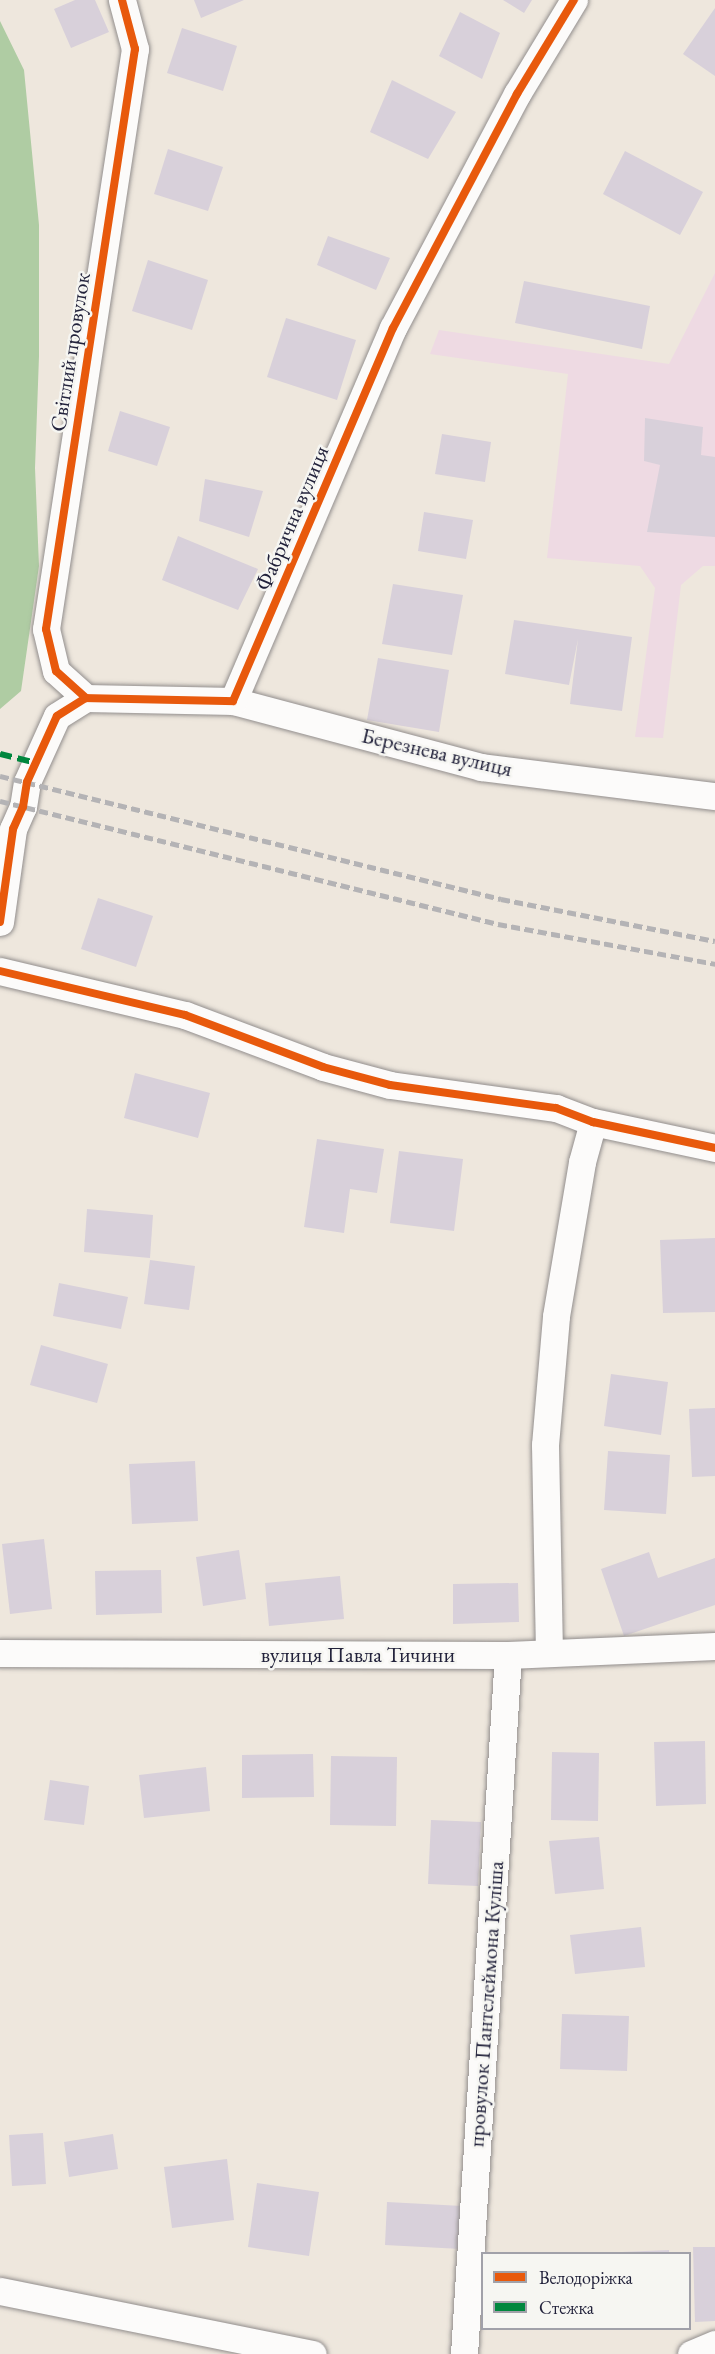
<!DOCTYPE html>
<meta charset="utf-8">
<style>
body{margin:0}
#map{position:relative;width:715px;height:2354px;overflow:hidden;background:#eee7dd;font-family:"EB Garamond",serif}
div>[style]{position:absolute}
.built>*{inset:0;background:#eedae3}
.forest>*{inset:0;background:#afcca3}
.building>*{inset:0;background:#d8d0da}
.roads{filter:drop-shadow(0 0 2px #928e8d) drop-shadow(0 0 2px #928e8d)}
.street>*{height:27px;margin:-13.5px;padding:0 13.5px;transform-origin:13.5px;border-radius:13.5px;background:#fcfbfa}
.rail>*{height:4.5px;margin-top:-2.25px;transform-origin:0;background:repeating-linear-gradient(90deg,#b4b3b5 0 9px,transparent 0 13.5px)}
.quiet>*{height:6px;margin-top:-3px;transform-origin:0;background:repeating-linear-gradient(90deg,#00873e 0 12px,transparent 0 18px)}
.cycleway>*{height:8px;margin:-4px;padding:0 4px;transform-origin:4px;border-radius:4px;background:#e8590c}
span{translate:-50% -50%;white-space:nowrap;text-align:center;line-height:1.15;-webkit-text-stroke:5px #f6f6f2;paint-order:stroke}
.street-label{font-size:22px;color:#22223b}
.legend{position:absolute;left:481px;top:2252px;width:210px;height:78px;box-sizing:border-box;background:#f6f6f2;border:2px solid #a1a1a9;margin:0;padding:8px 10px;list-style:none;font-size:18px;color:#22223b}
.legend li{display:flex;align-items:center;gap:12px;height:30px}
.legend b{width:30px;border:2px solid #a1a1a9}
</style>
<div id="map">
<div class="built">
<i style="clip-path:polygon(715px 273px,715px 566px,703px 566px,681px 585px,663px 738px,635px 737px,655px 588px,640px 566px,547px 558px,568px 374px,430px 354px,439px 330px,669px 364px)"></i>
</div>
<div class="forest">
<i style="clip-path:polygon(0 21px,24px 70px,39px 225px,39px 356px,35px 468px,39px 566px,21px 691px,0 709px)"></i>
</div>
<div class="building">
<i style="clip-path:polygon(75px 0,95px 0,109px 32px,71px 48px,54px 9px)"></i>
<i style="clip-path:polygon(194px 0,244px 0,201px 18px)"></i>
<i style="clip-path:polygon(503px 0,532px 0,524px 13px)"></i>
<i style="clip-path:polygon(715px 8px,715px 76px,683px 54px)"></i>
<i style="clip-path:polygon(460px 12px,500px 33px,482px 79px,439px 56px)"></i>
<i style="clip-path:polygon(182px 28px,237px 46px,223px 91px,167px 73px)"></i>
<i style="clip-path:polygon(392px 80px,456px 112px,428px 159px,370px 132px)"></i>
<i style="clip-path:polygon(168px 149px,223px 167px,208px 211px,154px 194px)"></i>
<i style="clip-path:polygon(625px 151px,703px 192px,680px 235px,603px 194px)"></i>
<i style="clip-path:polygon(328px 236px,390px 258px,376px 290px,317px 265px)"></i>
<i style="clip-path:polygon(148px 260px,208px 280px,192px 330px,132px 311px)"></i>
<i style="clip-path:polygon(524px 281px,650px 306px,642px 349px,515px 323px)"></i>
<i style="clip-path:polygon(286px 318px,356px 340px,337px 400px,267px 377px)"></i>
<i style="clip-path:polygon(120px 411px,170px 427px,157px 466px,108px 451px)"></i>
<i style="clip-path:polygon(645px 418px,703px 427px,701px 455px,715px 457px,715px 537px,647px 532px,660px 465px,644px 461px)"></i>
<i style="clip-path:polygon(442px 434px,491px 442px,485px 482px,435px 474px)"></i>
<i style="clip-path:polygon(205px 479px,263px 491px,249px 537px,199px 521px)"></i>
<i style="clip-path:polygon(424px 512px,473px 520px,466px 559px,418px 551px)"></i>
<i style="clip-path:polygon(178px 536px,258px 569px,238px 610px,162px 580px)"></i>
<i style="clip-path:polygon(393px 584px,463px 595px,452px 655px,382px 644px)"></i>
<i style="clip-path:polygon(514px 620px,632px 637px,622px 711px,570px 704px,578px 639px,569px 685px,505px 674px)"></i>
<i style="clip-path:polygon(378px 658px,449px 670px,439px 732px,367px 720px)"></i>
<i style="clip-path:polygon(98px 898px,153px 916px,136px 967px,81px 949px)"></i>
<i style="clip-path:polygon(135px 1073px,210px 1093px,198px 1138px,124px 1118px)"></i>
<i style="clip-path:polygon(317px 1139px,384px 1149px,377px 1193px,350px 1189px,344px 1233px,304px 1227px)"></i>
<i style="clip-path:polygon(399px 1151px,463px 1159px,454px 1231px,390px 1223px)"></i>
<i style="clip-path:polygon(87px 1209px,153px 1215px,150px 1258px,84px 1252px)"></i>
<i style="clip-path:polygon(715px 1238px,715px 1312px,663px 1313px,660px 1240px)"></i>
<i style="clip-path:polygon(150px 1260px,195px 1266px,189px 1310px,144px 1304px)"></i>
<i style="clip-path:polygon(59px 1283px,128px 1297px,121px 1329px,53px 1316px)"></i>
<i style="clip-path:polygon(41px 1345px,108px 1364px,97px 1403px,30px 1385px)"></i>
<i style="clip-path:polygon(611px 1374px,668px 1382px,661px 1435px,604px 1426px)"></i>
<i style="clip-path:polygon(715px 1408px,715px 1476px,692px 1477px,689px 1409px)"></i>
<i style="clip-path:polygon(608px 1451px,670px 1455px,666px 1514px,604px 1510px)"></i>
<i style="clip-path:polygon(195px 1461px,198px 1521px,132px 1524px,129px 1464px)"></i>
<i style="clip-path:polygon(44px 1539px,52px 1609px,10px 1614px,2px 1544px)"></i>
<i style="clip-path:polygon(239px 1550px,246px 1599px,203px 1606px,196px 1557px)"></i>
<i style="clip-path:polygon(649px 1552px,658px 1578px,715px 1558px,715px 1605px,624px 1636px,601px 1569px)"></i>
<i style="clip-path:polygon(161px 1570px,162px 1613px,96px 1615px,95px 1571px)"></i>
<i style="clip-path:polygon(340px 1576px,344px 1619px,269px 1626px,265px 1583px)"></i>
<i style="clip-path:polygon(518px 1583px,519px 1622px,453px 1624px,453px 1584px)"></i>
<i style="clip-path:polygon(705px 1741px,706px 1804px,656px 1806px,654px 1742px)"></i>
<i style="clip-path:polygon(552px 1752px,599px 1753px,598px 1821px,551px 1820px)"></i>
<i style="clip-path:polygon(313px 1754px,314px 1797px,242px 1798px,242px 1755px)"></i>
<i style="clip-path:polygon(331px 1756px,397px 1757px,396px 1826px,330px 1825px)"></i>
<i style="clip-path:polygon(206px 1767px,210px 1811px,144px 1818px,139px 1775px)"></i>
<i style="clip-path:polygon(50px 1780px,89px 1786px,84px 1825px,44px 1820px)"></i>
<i style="clip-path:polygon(431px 1820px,481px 1822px,478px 1886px,428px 1884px)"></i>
<i style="clip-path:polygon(599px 1837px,604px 1889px,555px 1894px,549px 1841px)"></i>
<i style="clip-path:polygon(641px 1927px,645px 1967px,575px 1974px,570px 1935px)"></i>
<i style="clip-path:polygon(562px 2014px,629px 2016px,627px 2071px,560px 2069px)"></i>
<i style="clip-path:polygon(43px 2133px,46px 2184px,12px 2186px,9px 2135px)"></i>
<i style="clip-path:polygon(113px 2134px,118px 2169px,69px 2177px,64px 2142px)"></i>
<i style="clip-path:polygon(227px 2159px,234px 2220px,172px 2228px,164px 2167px)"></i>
<i style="clip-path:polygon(257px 2183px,319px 2192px,309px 2256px,248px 2247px)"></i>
<i style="clip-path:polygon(387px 2202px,462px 2206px,461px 2249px,385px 2245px)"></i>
<i style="clip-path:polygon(693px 2247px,715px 2247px,715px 2321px,695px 2322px)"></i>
<i style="clip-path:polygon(669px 2250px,669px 2254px,622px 2254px,622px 2252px)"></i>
</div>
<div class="roads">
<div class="street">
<i style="left:86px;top:698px;width:40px;rotate:-138deg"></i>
<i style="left:56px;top:671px;width:43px;rotate:-103.4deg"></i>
<i style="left:46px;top:629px;width:587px;rotate:-81.28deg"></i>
<i style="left:135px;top:49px;width:51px;rotate:-104.9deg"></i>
<i style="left:233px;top:701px;width:257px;rotate:14.9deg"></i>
<i style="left:481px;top:767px;width:236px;rotate:7.1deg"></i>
<i style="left:0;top:922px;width:94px;rotate:-82deg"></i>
<i style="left:13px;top:829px;width:24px;rotate:-66deg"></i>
<i style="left:23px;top:807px;width:25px;rotate:-81deg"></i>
<i style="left:27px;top:782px;width:72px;rotate:-65.6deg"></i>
<i style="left:57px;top:716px;width:34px;rotate:-32deg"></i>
<i style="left:86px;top:698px;width:147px;rotate:1.2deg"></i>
<i style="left:233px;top:701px;width:406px;rotate:-66.8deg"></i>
<i style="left:393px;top:328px;width:265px;rotate:-62.1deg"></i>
<i style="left:517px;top:94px;width:110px;rotate:-58.8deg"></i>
<i style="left:0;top:971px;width:190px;rotate:13.4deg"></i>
<i style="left:185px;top:1015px;width:147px;rotate:20.6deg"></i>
<i style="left:323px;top:1067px;width:69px;rotate:15deg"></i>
<i style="left:390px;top:1085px;width:168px;rotate:7.9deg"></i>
<i style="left:556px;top:1108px;width:40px;rotate:21deg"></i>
<i style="left:593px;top:1122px;width:125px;rotate:12deg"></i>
<i style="left:0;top:1653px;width:508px;rotate:0.23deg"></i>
<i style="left:508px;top:1655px;width:207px;rotate:-2.5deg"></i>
<i style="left:549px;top:1653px;width:208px;rotate:-91.1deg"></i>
<i style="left:545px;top:1445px;width:129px;rotate:-85.1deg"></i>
<i style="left:556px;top:1316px;width:156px;rotate:-80.4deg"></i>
<i style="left:582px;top:1162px;width:41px;rotate:-74.6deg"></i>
<i style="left:0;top:2291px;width:319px;rotate:11.4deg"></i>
<i style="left:464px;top:2354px;width:700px;rotate:-86.4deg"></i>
<i style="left:691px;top:2354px;width:26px;rotate:-23deg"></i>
</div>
</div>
<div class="rail">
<i style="left:0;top:776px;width:516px;rotate:13.79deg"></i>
<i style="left:501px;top:899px;width:218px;rotate:11.1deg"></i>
<i style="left:0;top:801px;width:513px;rotate:13.87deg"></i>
<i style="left:498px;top:924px;width:221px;rotate:10.4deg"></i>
</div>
<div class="quiet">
<i style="left:0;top:754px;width:36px;rotate:14deg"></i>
</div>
<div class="cycleway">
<i style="left:86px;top:698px;width:40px;rotate:-138deg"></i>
<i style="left:56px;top:671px;width:43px;rotate:-103.4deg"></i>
<i style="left:46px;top:629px;width:587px;rotate:-81.28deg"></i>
<i style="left:135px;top:49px;width:51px;rotate:-104.9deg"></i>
<i style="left:0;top:922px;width:94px;rotate:-82deg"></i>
<i style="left:13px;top:829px;width:24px;rotate:-66deg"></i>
<i style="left:23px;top:807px;width:25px;rotate:-81deg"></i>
<i style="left:27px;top:782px;width:72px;rotate:-65.6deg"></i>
<i style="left:57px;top:716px;width:34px;rotate:-32deg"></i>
<i style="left:86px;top:698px;width:147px;rotate:1.2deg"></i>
<i style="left:233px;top:701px;width:406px;rotate:-66.8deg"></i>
<i style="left:393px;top:328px;width:265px;rotate:-62.1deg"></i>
<i style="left:517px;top:94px;width:110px;rotate:-58.8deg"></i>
<i style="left:0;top:971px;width:190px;rotate:13.4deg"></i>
<i style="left:185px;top:1015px;width:147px;rotate:20.6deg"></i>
<i style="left:323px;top:1067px;width:69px;rotate:15deg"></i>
<i style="left:390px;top:1085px;width:168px;rotate:7.9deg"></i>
<i style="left:556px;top:1108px;width:40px;rotate:21deg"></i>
<i style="left:593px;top:1122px;width:125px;rotate:12deg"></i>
</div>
<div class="street-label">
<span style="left:70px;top:352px;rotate:-81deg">Світлий провулок</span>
<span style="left:292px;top:518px;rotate:-67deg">Фабрична вулиця</span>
<span style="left:437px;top:752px;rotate:13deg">Березнева вулиця</span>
<span style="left:358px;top:1655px">вулиця Павла Тичини</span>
<span style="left:486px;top:2004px;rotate:-86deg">провулок Пантелеймона Куліша</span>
</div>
<ul class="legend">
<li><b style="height:8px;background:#e8590c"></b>Велодоріжка</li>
<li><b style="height:8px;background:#00873e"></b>Стежка</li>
</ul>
</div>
